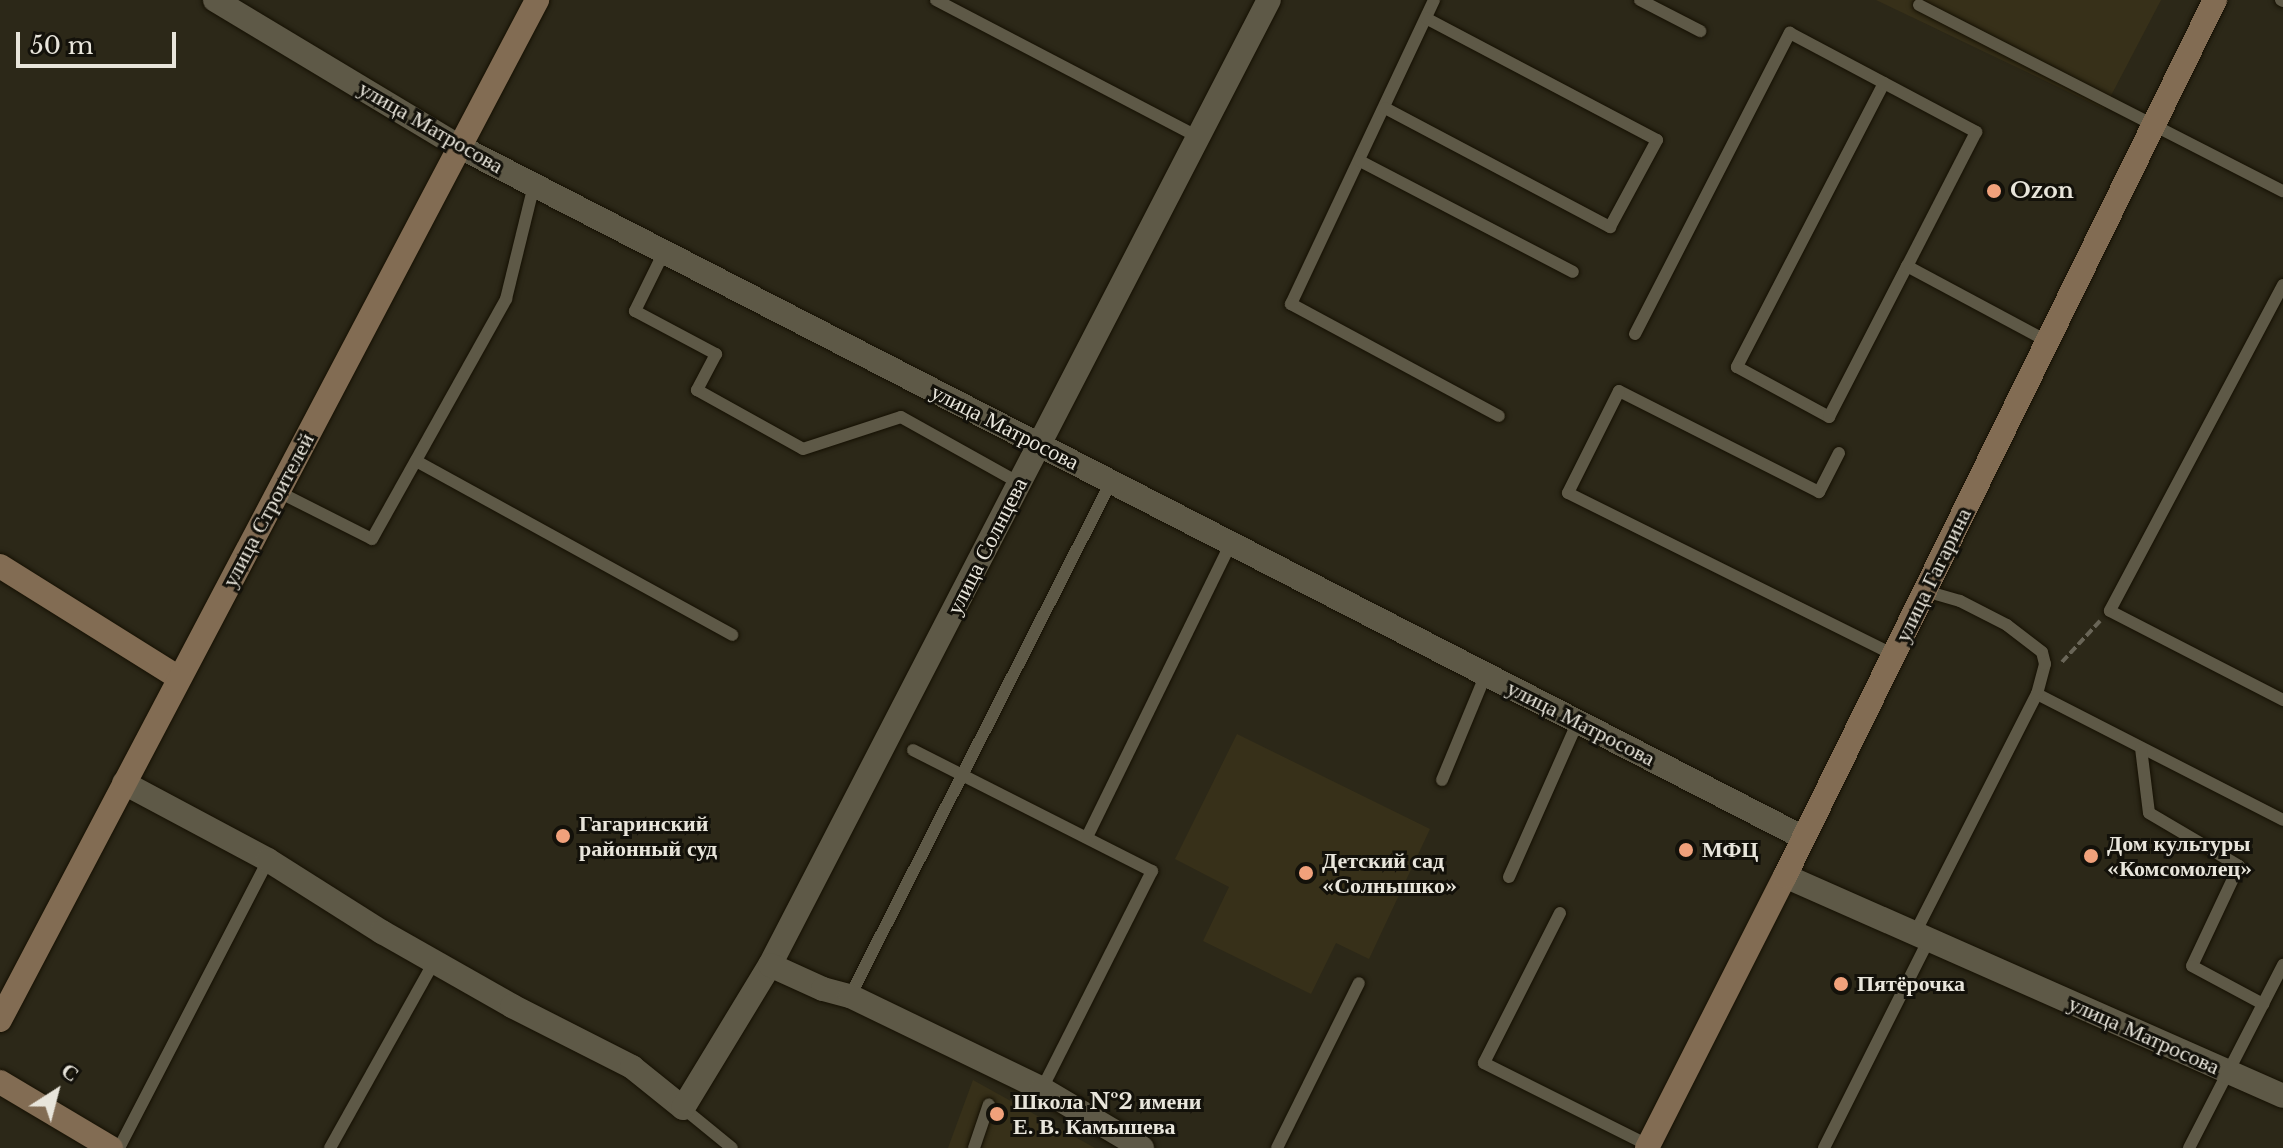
<!DOCTYPE html>
<meta charset="utf-8">
<style>
body{margin:0}
#map{position:relative;width:2283px;height:1148px;overflow:hidden;background:#2c2818;font-family:"Libre Baskerville",serif}
div>[style]{position:absolute}
.built>*{inset:0;background:#373019}
.path>*{height:4px;margin-top:-2px;transform-origin:0;background:repeating-linear-gradient(90deg,#696557 0 8px,transparent 0 12px)}
.roads{filter:drop-shadow(0 0 2px #151003) drop-shadow(0 0 2px #151003)}
.lane>*{height:12px;margin:-6px;padding:0 6px;transform-origin:6px;border-radius:6px;background:#5e5947}
.street>*{height:24px;margin:-12px;padding:0 12px;transform-origin:12px;border-radius:12px;background:#5e5947}
.secondary>*{height:24px;margin:-12px;padding:0 12px;transform-origin:12px;border-radius:12px;background:#826c53}
.dots>*{width:22px;height:22px;translate:-50% -50%;box-sizing:border-box;border:4px solid #13110a;border-radius:50%}
span{translate:-50% -50%;white-space:nowrap;text-align:center;line-height:1.15;-webkit-text-stroke:6px #13110a;paint-order:stroke}
.street-label{font-size:22px;color:#e8e5db}
.poi-label{font-size:22px;color:#e8e5db;font-weight:700}
.left{translate:0 -50%;text-align:left}
.north{position:absolute;left:16px;top:1052px;width:80px;height:80px;-webkit-text-stroke:6px #13110a;paint-order:stroke;rotate:36deg;font-size:22px;font-weight:700;line-height:32px;text-align:center;color:#e8e5db}
.north::after{content:'';display:block;margin:auto;width:28px;height:36px;background:#e8e5db;clip-path:polygon(50% 0,100% 100%,50% 72%,0 100%)}
.scale{position:absolute;left:16px;top:32px;width:160px;height:36px;box-sizing:border-box;border:4px solid #e8e5db;border-top:0;padding-left:10px;font-size:24px;line-height:28px;white-space:nowrap;color:#e8e5db;-webkit-text-stroke:6px #13110a;paint-order:stroke}
</style>
<div id="map">
<div class="built">
<i style="clip-path:polygon(1876px 0,2161px 0,2104px 109px)"></i>
<i style="clip-path:polygon(1237px 734px,1430px 829px,1369px 959px,1336px 943px,1311px 994px,1203px 941px,1229px 887px,1175px 859px)"></i>
<i style="clip-path:polygon(973px 1080px,1095px 1148px,948px 1148px)"></i>
</div>
<div class="path">
<i style="left:2062px;top:662px;width:56px;rotate:-47.2deg"></i>
</div>
<div class="roads">
<div class="lane">
<i style="left:936px;top:0;width:296px;rotate:27.6deg"></i>
<i style="left:1434px;top:0;width:336px;rotate:115.2deg"></i>
<i style="left:1291px;top:304px;width:236px;rotate:28.3deg"></i>
<i style="left:1640px;top:0;width:68px;rotate:27.3deg"></i>
<i style="left:2281px;top:0;width:2px;rotate:27deg"></i>
<i style="left:1919px;top:5px;width:409px;rotate:27.1deg"></i>
<i style="left:1884px;top:83px;width:320px;rotate:117.4deg"></i>
<i style="left:1737px;top:367px;width:105px;rotate:28.5deg"></i>
<i style="left:1829px;top:417px;width:170px;rotate:-62.7deg"></i>
<i style="left:1907px;top:266px;width:159px;rotate:28.2deg"></i>
<i style="left:1385px;top:108px;width:255px;rotate:27.9deg"></i>
<i style="left:1610px;top:227px;width:99px;rotate:-61.6deg"></i>
<i style="left:1657px;top:140px;width:261px;rotate:-152.2deg"></i>
<i style="left:1360px;top:161px;width:240px;rotate:27.5deg"></i>
<i style="left:664px;top:252px;width:66px;rotate:116.2deg"></i>
<i style="left:635px;top:311px;width:92px;rotate:28deg"></i>
<i style="left:716px;top:354px;width:41px;rotate:117.8deg"></i>
<i style="left:697px;top:390px;width:121px;rotate:29.1deg"></i>
<i style="left:803px;top:449px;width:103px;rotate:-18.1deg"></i>
<i style="left:901px;top:417px;width:135px;rotate:29.2deg"></i>
<i style="left:2283px;top:285px;width:369px;rotate:118deg"></i>
<i style="left:2110px;top:611px;width:195px;rotate:27.2deg"></i>
<i style="left:1635px;top:334px;width:339px;rotate:-62.8deg"></i>
<i style="left:1790px;top:33px;width:211px;rotate:28deg"></i>
<i style="left:1976px;top:132px;width:151px;rotate:117.2deg"></i>
<i style="left:1839px;top:453px;width:44px;rotate:117.1deg"></i>
<i style="left:1819px;top:492px;width:224px;rotate:-153.2deg"></i>
<i style="left:1619px;top:391px;width:114px;rotate:116.6deg"></i>
<i style="left:1568px;top:493px;width:365px;rotate:26.4deg"></i>
<i style="left:416px;top:461px;width:361px;rotate:28.8deg"></i>
<i style="left:277px;top:491px;width:106px;rotate:26.8deg"></i>
<i style="left:372px;top:539px;width:275px;rotate:-60.8deg"></i>
<i style="left:506px;top:299px;width:117px;rotate:-76.2deg"></i>
<i style="left:2037px;top:694px;width:276px;rotate:27.1deg"></i>
<i style="left:2141px;top:748px;width:65px;rotate:83deg"></i>
<i style="left:2149px;top:813px;width:104px;rotate:30.5deg"></i>
<i style="left:2239px;top:866px;width:110px;rotate:115.2deg"></i>
<i style="left:2192px;top:966px;width:81px;rotate:28.2deg"></i>
<i style="left:913px;top:750px;width:268px;rotate:26.9deg"></i>
<i style="left:1152px;top:871px;width:244px;rotate:116.8deg"></i>
<i style="left:1442px;top:780px;width:115px;rotate:-67.5deg"></i>
<i style="left:1087px;top:837px;width:327px;rotate:-63.9deg"></i>
<i style="left:1509px;top:877px;width:171px;rotate:-66.1deg"></i>
<i style="left:1560px;top:913px;width:168px;rotate:116.9deg"></i>
<i style="left:1484px;top:1063px;width:183px;rotate:26.6deg"></i>
<i style="left:1914px;top:935px;width:271px;rotate:-63deg"></i>
<i style="left:2037px;top:694px;width:31px;rotate:-75deg"></i>
<i style="left:2045px;top:664px;width:12px;rotate:-104deg"></i>
<i style="left:2042px;top:652px;width:44px;rotate:-142.4deg"></i>
<i style="left:2007px;top:625px;width:53px;rotate:-152.9deg"></i>
<i style="left:1960px;top:601px;width:36px;rotate:-164deg"></i>
<i style="left:850px;top:996px;width:576px;rotate:-63.08deg"></i>
<i style="left:683px;top:1108px;width:63px;rotate:39.2deg"></i>
<i style="left:119px;top:1148px;width:324px;rotate:-62.6deg"></i>
<i style="left:330px;top:1148px;width:213px;rotate:-60.8deg"></i>
<i style="left:974px;top:1148px;width:46px;rotate:-71.2deg"></i>
<i style="left:1277px;top:1148px;width:184px;rotate:-63.6deg"></i>
<i style="left:1824px;top:1148px;width:232px;rotate:-63.3deg"></i>
<i style="left:2189px;top:1148px;width:206px;rotate:-62.8deg"></i>
</div>
<div class="street">
<i style="left:215px;top:0;width:286px;rotate:31deg"></i>
<i style="left:460px;top:147px;width:1511px;rotate:27.21deg"></i>
<i style="left:124px;top:783px;width:163px;rotate:28.1deg"></i>
<i style="left:268px;top:860px;width:135px;rotate:32.3deg"></i>
<i style="left:382px;top:932px;width:150px;rotate:29.6deg"></i>
<i style="left:512px;top:1006px;width:135px;rotate:26.9deg"></i>
<i style="left:632px;top:1067px;width:65px;rotate:38.8deg"></i>
<i style="left:683px;top:1108px;width:167px;rotate:-58.7deg"></i>
<i style="left:770px;top:965px;width:1086px;rotate:-62.66deg"></i>
<i style="left:1785px;top:876px;width:544px;rotate:23.83deg"></i>
<i style="left:770px;top:965px;width:58px;rotate:24.4deg"></i>
<i style="left:823px;top:989px;width:28px;rotate:15deg"></i>
<i style="left:850px;top:996px;width:213px;rotate:25.8deg"></i>
<i style="left:1042px;top:1089px;width:116px;rotate:30.5deg"></i>
</div>
<div class="secondary">
<i style="left:0;top:566px;width:211px;rotate:32deg"></i>
<i style="left:0;top:1020px;width:1153px;rotate:-62.23deg"></i>
<i style="left:0;top:1082px;width:129px;rotate:30.7deg"></i>
<i style="left:1647px;top:1148px;width:305px;rotate:-63.1deg"></i>
<i style="left:1785px;top:876px;width:976px;rotate:-63.86deg"></i>
</div>
</div>
<div class="dots">
<i style="left:1994px;top:191px;background:#f1a17b"></i>
<i style="left:563px;top:836px;background:#f1a17b"></i>
<i style="left:1686px;top:850px;background:#f1a17b"></i>
<i style="left:2091px;top:856px;background:#f1a17b"></i>
<i style="left:1306px;top:873px;background:#f1a17b"></i>
<i style="left:1841px;top:984px;background:#f1a17b"></i>
<i style="left:997px;top:1114px;background:#f1a17b"></i>
</div>
<div class="street-label">
<span style="left:431px;top:127px;rotate:30deg">улица Матросова</span>
<span style="left:1005px;top:427px;rotate:27deg">улица Матросова</span>
<span style="left:268px;top:510px;rotate:-62deg">улица Строителей</span>
<span style="left:987px;top:546px;rotate:-63deg">улица Солнцева</span>
<span style="left:1933px;top:575px;rotate:-64deg">улица Гагарина</span>
<span style="left:1581px;top:723px;rotate:27deg">улица Матросова</span>
<span style="left:2144px;top:1035px;rotate:24deg">улица Матросова</span>
</div>
<div class="poi-label">
<span class="left" style="left:2010px;top:191px">Ozon</span>
<span class="left" style="left:579px;top:836px">Гагаринский<br>районный суд</span>
<span class="left" style="left:2107px;top:856px">Дом культуры<br>«Комсомолец»</span>
<span class="left" style="left:1702px;top:850px">МФЦ</span>
<span class="left" style="left:1322px;top:873px">Детский сад<br>«Солнышко»</span>
<span class="left" style="left:1857px;top:984px">Пятёрочка</span>
<span class="left" style="left:1013px;top:1114px">Школа №2 имени<br>Е. В. Камышева</span>
</div>
<div class="north">С</div>
<div class="scale">50 m</div>
</div>
